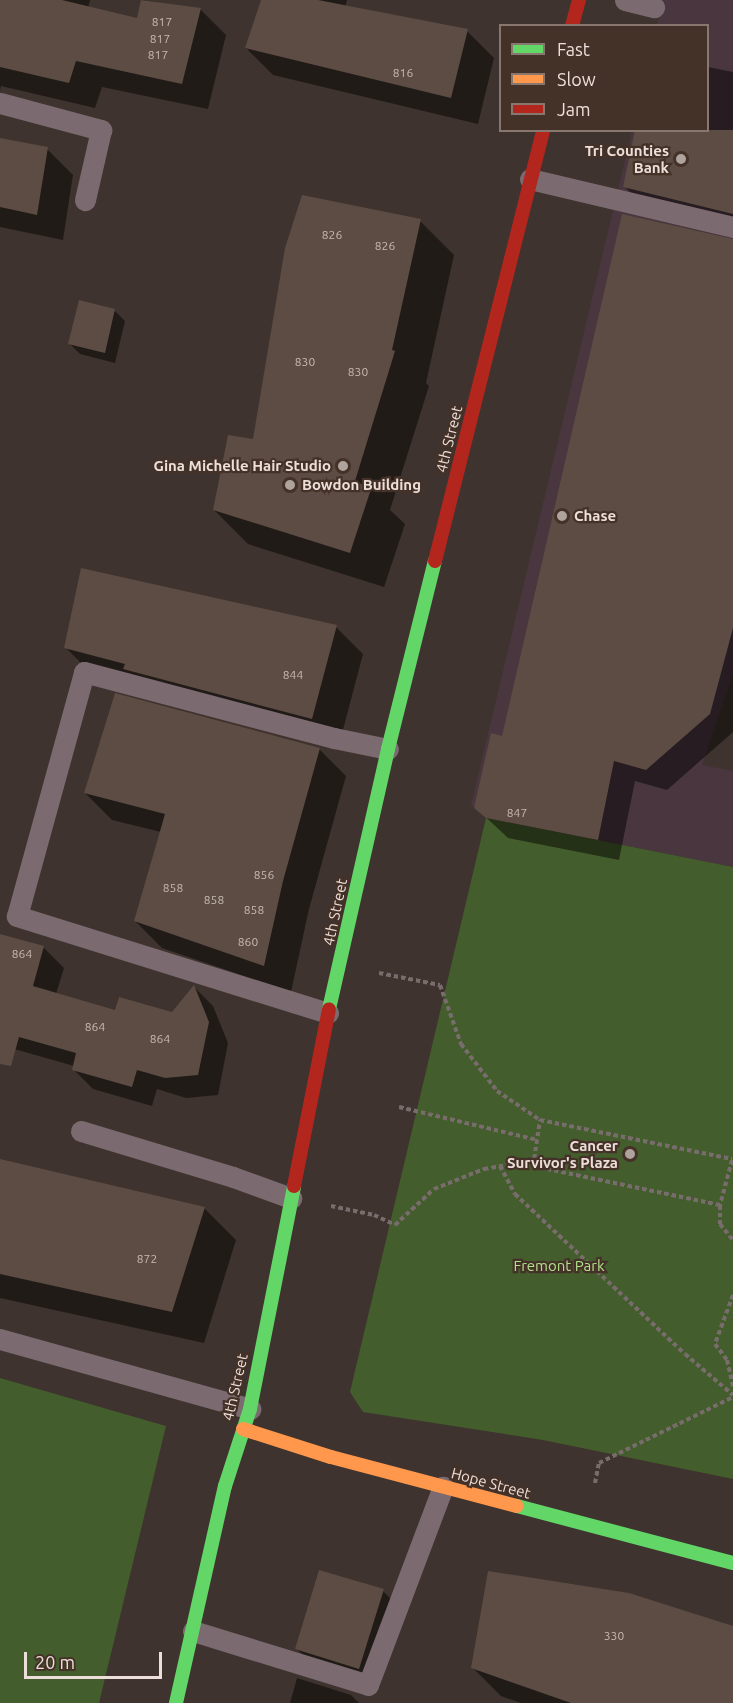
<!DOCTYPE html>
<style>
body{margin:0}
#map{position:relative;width:733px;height:1703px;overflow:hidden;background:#3e332e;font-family:Ubuntu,sans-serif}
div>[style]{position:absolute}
.commercial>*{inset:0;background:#49363e}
.green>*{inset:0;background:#445d2c}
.shadow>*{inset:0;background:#0007}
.building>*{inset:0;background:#5d4c43}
.path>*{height:4px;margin-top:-2px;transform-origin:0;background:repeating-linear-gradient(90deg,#786c6d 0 4.5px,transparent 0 7.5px)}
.lane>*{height:21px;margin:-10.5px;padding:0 10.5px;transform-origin:10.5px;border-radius:10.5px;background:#7b6a70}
.fast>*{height:14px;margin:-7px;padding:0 7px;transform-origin:7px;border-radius:7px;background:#63d668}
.slow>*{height:14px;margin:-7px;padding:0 7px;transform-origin:7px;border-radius:7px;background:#ff974d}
.jam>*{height:14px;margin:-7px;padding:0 7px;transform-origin:7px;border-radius:7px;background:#b3261e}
.dots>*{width:16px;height:16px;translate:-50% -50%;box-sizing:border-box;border:3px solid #443128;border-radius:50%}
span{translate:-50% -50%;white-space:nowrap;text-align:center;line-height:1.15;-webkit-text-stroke:4.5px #443128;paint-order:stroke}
.number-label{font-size:12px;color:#c8bab4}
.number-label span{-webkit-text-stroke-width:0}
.poi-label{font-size:15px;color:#ecdfd9;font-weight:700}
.right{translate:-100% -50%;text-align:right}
.left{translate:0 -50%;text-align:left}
.street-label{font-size:15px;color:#ecdfd9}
.park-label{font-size:15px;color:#b0e08a}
.legend{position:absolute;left:499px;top:24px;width:210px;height:108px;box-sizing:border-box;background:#443128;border:2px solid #87776f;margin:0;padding:8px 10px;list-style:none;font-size:18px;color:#ecdfd9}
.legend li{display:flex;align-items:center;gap:12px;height:30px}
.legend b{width:30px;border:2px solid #87776f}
.scale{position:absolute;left:24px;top:1652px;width:138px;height:27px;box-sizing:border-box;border:3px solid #ecdfd9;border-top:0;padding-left:8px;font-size:18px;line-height:21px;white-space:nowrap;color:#ecdfd9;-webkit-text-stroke:4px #443128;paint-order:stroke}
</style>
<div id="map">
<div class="commercial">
<i style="clip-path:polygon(663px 0,733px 0,733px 675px,702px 765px,733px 771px,733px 867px,486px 818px,471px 805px,632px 131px,708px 130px,708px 26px,657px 25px)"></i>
</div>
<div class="green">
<i style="clip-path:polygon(486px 818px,733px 867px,733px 1479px,543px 1440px,363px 1412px,350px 1392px)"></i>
<i style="clip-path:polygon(0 1378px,166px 1426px,99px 1703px,0 1703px)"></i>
</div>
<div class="shadow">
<i style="clip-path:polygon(0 0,90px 0,88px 8px,138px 20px,142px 0,200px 9px,226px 35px,208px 109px,102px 87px,95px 108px,1px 86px,0 91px)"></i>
<i style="clip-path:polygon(262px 0,347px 0,345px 7px,467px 31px,494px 58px,478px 124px,273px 75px,246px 48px)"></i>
<i style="clip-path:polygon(708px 67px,733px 72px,733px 229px,645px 207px,624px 186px,708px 130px)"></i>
<i style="clip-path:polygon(0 139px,47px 149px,73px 175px,63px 240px,0 227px)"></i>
<i style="clip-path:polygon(420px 221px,454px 255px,426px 383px,429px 386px,390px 510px,405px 524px,384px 587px,248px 544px,214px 510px,254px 441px)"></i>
<i style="clip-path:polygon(733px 240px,733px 732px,667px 790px,635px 781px,619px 860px,508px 838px,476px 808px,503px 738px)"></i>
<i style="clip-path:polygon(115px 311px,125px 321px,115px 363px,80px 354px,70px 344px)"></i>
<i style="clip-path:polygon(336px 627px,363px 654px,339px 745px,93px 675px,66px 648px)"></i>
<i style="clip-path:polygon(319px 749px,346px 776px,309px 909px,291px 992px,162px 948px,135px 921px,161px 832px,112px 820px,85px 793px)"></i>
<i style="clip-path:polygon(0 936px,44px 948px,64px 968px,56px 994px,116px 1011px,172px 1014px,194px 987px,213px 1006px,228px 1043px,218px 1095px,186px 1098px,157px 1089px,152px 1106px,93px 1089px,73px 1069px,74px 1066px,0 1045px)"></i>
<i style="clip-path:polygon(0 1160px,205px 1209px,236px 1240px,204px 1343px,0 1298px)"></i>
<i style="clip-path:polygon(383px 1591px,403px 1611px,379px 1688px,317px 1669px,297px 1649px)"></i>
<i style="clip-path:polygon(733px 1627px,733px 1703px,521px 1703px,501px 1696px,472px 1667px)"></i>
<i style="clip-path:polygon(297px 1678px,351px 1695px,359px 1703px,290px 1703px)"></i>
</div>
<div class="building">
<i style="clip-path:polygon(0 0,62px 0,137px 18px,141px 0,201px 8px,182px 84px,76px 61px,69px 83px,0 67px)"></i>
<i style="clip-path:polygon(261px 0,318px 0,468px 29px,451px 98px,245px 48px)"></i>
<i style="clip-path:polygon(635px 130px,733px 130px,733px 214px,623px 187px)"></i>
<i style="clip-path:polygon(0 138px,48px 147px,37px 215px,0 207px)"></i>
<i style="clip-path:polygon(302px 195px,421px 219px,392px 350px,395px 351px,355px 481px,371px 489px,350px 553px,213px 510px,228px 435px,253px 439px,285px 248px)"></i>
<i style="clip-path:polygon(622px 214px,733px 239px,733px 628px,710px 714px,646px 770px,614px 761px,598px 840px,486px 818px,474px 808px,491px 733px,502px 736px)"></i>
<i style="clip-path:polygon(79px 300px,115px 309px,105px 353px,68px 344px)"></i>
<i style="clip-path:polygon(81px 568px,337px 625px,312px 719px,123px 669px,125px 664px,64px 648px)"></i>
<i style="clip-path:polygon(115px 693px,320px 748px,283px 881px,264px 966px,134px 921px,165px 814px,84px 793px)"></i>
<i style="clip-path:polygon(0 934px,44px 946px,33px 986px,115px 1010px,119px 997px,172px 1012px,194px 985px,209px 1022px,198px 1075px,165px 1078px,137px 1070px,132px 1087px,72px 1070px,76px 1053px,19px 1037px,11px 1066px,0 1064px)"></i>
<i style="clip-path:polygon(0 1159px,205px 1207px,172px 1312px,0 1274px)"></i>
<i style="clip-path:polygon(319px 1570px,384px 1589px,359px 1669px,295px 1649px)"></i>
<i style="clip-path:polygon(488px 1571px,629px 1593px,733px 1626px,733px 1703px,571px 1703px,471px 1668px)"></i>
</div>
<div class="path">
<i style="left:379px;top:973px;width:62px;rotate:11.1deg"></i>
<i style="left:440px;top:985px;width:63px;rotate:70.4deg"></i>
<i style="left:461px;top:1044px;width:59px;rotate:52.5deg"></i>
<i style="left:497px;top:1091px;width:52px;rotate:34deg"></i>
<i style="left:399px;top:1107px;width:142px;rotate:13.4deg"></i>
<i style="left:732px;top:1160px;width:47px;rotate:104.9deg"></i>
<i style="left:720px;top:1205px;width:19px;rotate:90deg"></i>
<i style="left:720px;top:1224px;width:21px;rotate:51deg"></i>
<i style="left:500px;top:1166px;width:32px;rotate:62deg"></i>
<i style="left:515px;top:1194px;width:233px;rotate:43.3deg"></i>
<i style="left:685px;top:1354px;width:63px;rotate:40.5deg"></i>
<i style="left:720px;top:1205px;width:191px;rotate:-168.2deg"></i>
<i style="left:533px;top:1166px;width:47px;rotate:-81.3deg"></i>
<i style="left:540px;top:1120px;width:196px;rotate:11.5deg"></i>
<i style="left:331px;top:1206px;width:44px;rotate:11.8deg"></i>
<i style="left:374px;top:1215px;width:23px;rotate:25deg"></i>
<i style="left:395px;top:1225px;width:53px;rotate:-42.7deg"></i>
<i style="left:434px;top:1189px;width:54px;rotate:-21.8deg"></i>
<i style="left:484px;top:1169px;width:35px;rotate:-10deg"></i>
<i style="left:518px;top:1163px;width:15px;rotate:11deg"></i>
<i style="left:733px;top:1295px;width:52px;rotate:110.2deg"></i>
<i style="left:715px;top:1344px;width:20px;rotate:53deg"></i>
<i style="left:727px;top:1360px;width:28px;rotate:77deg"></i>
<i style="left:595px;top:1483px;width:20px;rotate:-79deg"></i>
<i style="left:599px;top:1463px;width:149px;rotate:-26.2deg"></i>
</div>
<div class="lane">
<i style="left:625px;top:0;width:30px;rotate:14deg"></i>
<i style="left:0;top:103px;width:105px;rotate:15deg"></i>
<i style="left:101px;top:130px;width:72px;rotate:102.9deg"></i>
<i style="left:530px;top:179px;width:209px;rotate:13.3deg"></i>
<i style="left:328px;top:1013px;width:326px;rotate:-162.7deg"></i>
<i style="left:17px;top:916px;width:253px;rotate:-74.6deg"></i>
<i style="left:84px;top:672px;width:259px;rotate:14.8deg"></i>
<i style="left:334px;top:738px;width:55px;rotate:11.5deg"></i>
<i style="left:81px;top:1131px;width:159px;rotate:16.8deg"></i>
<i style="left:233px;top:1177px;width:62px;rotate:19.9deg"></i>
<i style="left:0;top:1339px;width:260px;rotate:15.6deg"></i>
<i style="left:193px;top:1631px;width:183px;rotate:17.1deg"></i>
<i style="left:368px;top:1685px;width:212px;rotate:-69.3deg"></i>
</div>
<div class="fast">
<i style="left:329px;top:1009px;width:267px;rotate:-77.2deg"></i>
<i style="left:388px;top:749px;width:194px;rotate:-76deg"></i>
<i style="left:517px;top:1506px;width:223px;rotate:14.8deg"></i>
<i style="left:176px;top:1703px;width:222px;rotate:-77.3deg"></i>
<i style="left:225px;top:1486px;width:81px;rotate:-72deg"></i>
<i style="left:250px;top:1409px;width:227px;rotate:-78.8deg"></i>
</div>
<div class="slow">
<i style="left:243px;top:1429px;width:92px;rotate:17.7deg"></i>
<i style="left:331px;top:1457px;width:192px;rotate:14.8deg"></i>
</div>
<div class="jam">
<i style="left:572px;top:26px;width:27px;rotate:-75deg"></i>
<i style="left:435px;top:561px;width:444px;rotate:-75.9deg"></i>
<i style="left:294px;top:1186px;width:180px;rotate:-78.8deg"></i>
</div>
<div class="dots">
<i style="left:681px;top:159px;background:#afa39d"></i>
<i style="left:343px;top:466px;background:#afa39d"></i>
<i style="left:290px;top:485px;background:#afa39d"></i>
<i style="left:562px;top:516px;background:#afa39d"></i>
<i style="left:630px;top:1154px;background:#afa39d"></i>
</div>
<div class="number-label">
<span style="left:162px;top:22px">817</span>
<span style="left:160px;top:39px">817</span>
<span style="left:158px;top:55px">817</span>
<span style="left:403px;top:73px">816</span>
<span style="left:332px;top:235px">826</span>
<span style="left:385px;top:246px">826</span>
<span style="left:305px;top:362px">830</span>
<span style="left:358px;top:372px">830</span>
<span style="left:293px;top:675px">844</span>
<span style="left:517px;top:813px">847</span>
<span style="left:264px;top:875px">856</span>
<span style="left:173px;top:888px">858</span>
<span style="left:214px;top:900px">858</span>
<span style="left:254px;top:910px">858</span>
<span style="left:248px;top:942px">860</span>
<span style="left:22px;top:954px">864</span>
<span style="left:95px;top:1027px">864</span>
<span style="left:160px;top:1039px">864</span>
<span style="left:147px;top:1259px">872</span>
<span style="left:614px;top:1636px">330</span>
</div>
<div class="poi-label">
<span class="right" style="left:669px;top:159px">Tri Counties<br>Bank</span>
<span class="right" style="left:331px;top:466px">Gina Michelle Hair Studio</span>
<span class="left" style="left:302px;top:485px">Bowdon Building</span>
<span class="left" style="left:574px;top:516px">Chase</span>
<span class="right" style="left:618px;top:1154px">Cancer<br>Survivor's Plaza</span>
</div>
<div class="street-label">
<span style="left:449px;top:439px;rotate:-76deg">4th Street</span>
<span style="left:335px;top:912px;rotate:-78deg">4th Street</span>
<span style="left:235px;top:1387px;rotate:-77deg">4th Street</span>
<span style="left:491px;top:1483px;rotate:15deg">Hope Street</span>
</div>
<div class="park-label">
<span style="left:559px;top:1266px">Fremont Park</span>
</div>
<ul class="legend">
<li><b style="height:8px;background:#63d668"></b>Fast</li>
<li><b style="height:8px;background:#ff974d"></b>Slow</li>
<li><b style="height:8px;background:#b3261e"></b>Jam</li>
</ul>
<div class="scale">20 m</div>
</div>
